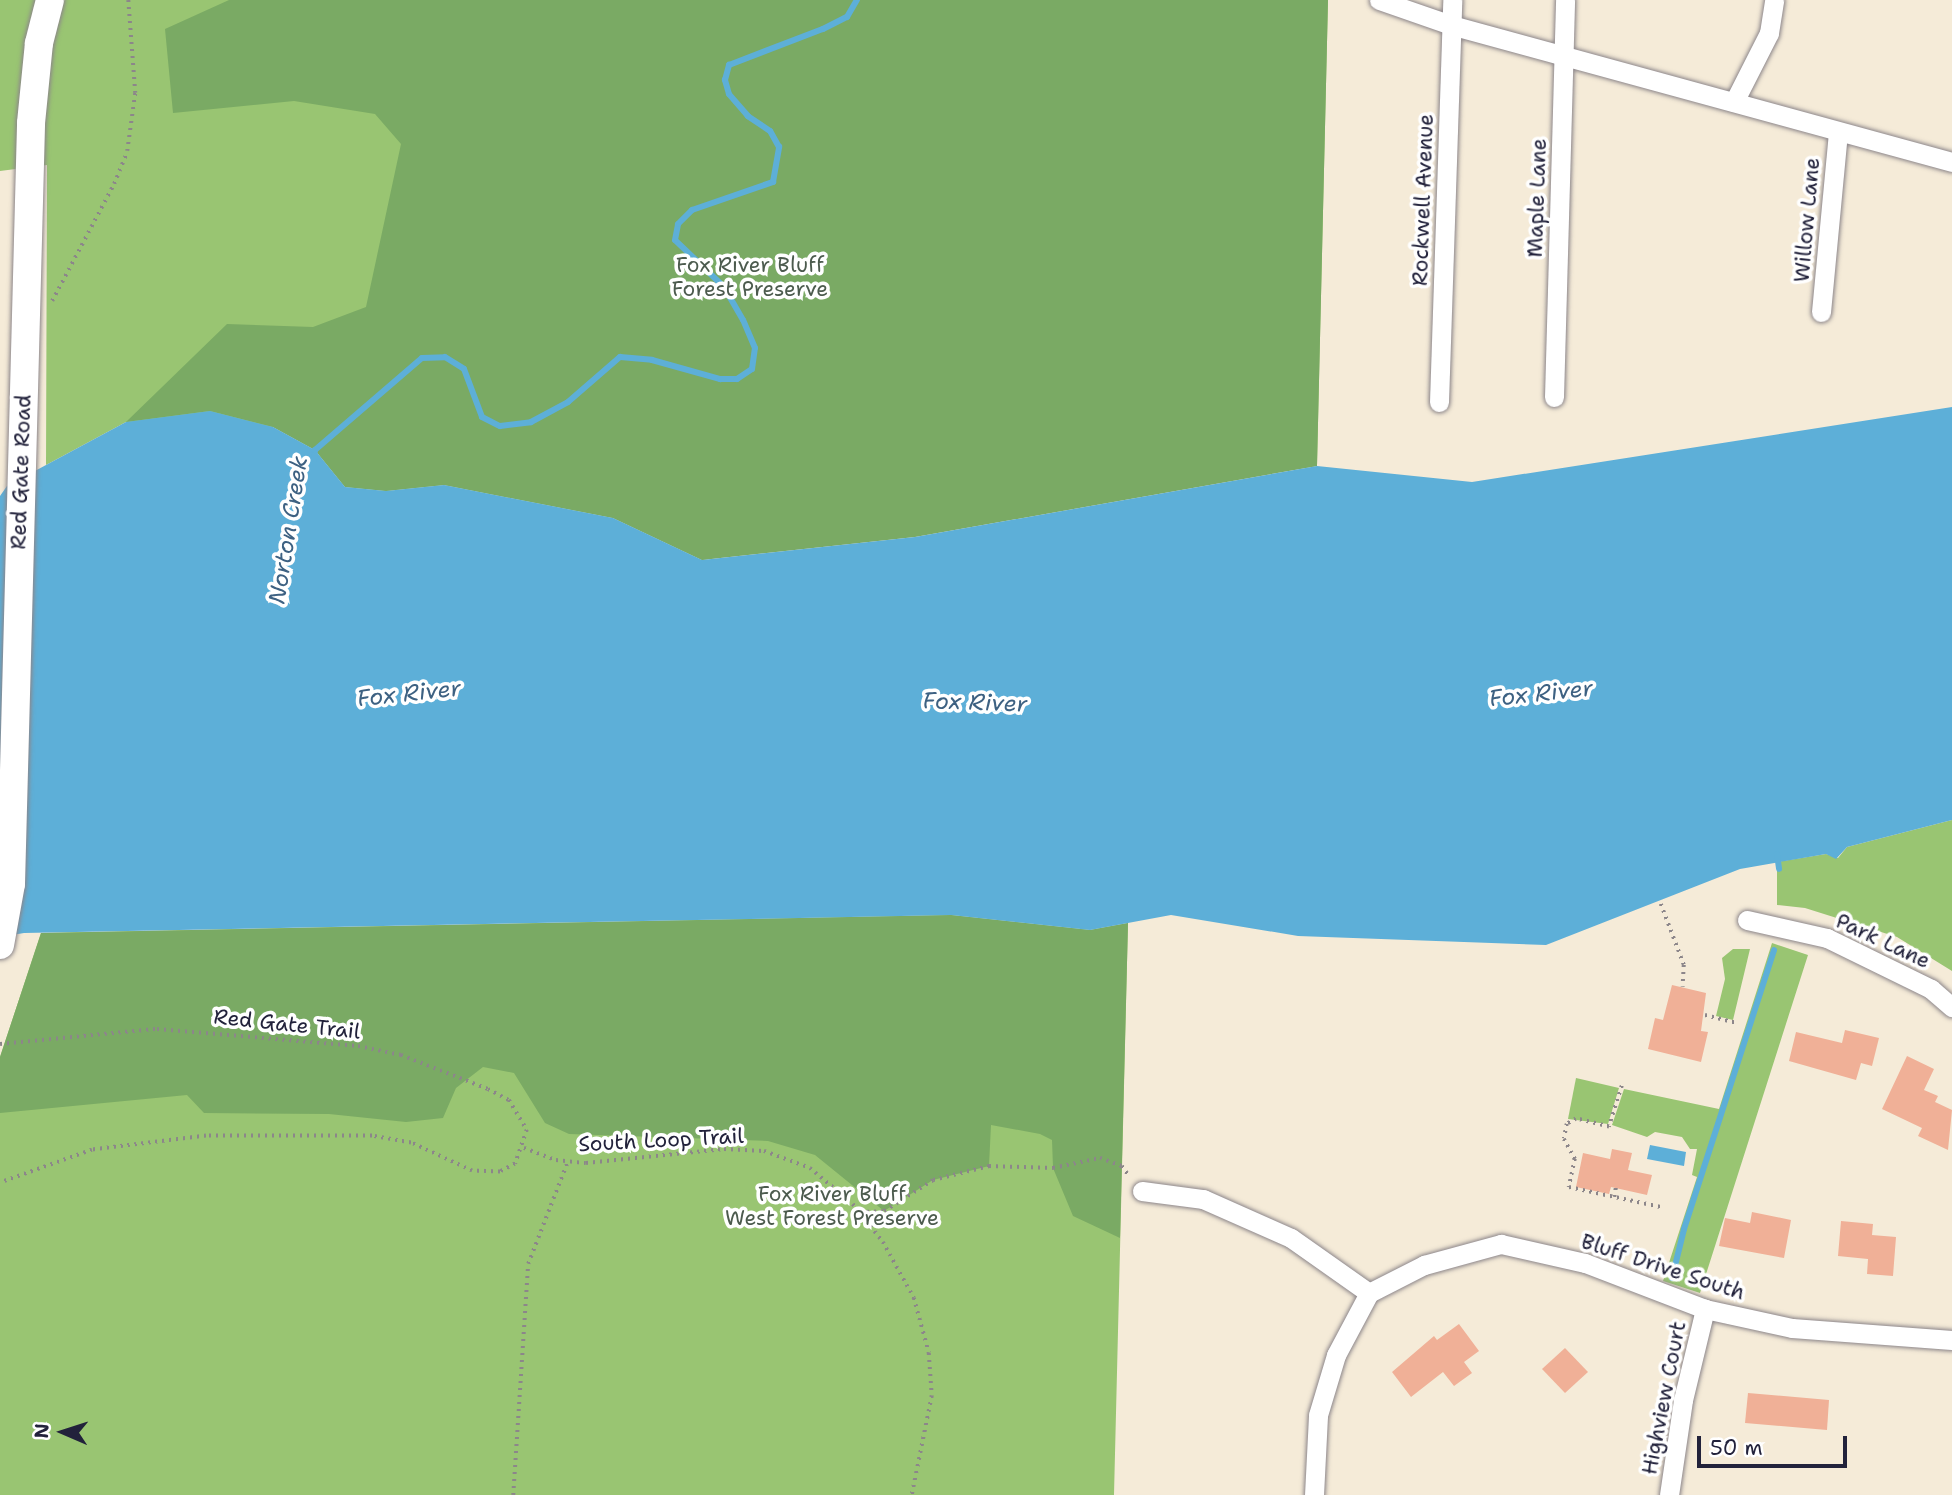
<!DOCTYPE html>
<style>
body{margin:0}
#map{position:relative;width:1952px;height:1495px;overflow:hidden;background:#f5ebd8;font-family:"Shantell Sans",sans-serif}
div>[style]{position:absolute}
.green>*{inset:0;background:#99c572}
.forest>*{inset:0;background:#7aaa64}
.water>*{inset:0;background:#5dafd8}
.stream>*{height:6px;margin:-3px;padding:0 3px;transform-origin:3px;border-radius:3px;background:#5dafd8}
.building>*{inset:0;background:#f0b097}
.path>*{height:3.5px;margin-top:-1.75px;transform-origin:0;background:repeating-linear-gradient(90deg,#8c868a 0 2px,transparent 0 7px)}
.roads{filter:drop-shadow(0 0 2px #8c868a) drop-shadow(0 0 2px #8c868a)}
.minor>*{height:19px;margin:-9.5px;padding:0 9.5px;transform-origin:9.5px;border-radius:9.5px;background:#fff}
.secondary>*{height:28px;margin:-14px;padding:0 14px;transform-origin:14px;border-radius:14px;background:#fff}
span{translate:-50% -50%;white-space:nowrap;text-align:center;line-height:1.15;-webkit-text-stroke:7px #fff;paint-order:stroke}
.street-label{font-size:21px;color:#22223b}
.park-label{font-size:21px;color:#4c5b4e}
.water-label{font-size:23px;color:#3d6182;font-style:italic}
.north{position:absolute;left:28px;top:1397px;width:70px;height:70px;-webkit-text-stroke:5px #fff;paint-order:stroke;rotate:273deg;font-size:19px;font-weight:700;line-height:28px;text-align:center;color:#22223b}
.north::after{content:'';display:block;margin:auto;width:24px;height:32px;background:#22223b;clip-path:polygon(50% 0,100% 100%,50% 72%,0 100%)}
.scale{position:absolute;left:1697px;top:1436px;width:150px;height:32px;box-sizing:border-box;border:4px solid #22223b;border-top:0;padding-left:9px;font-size:21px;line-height:24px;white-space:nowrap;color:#22223b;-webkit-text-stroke:5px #fff;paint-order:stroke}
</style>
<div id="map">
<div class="green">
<i style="clip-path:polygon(0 0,1328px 0,1317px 466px,702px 560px,613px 518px,444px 485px,386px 491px,345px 487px,315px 450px,273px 427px,126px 422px,46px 465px,47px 165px,0 171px)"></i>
<i style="clip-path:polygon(1952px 820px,1952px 971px,1897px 937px,1805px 908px,1777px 905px,1777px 862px,1826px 854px,1838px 858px,1847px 847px)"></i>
<i style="clip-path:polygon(951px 915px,1090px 930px,1128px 923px,1114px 1495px,0 1495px,0 1057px,41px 933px)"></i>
<i style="clip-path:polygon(1772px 943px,1808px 955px,1700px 1293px,1663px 1281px,1697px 1177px,1692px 1175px,1697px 1149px,1690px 1149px,1682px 1137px,1655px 1132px,1647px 1137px,1612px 1125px,1624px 1089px,1719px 1109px)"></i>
<i style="clip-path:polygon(1733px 949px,1750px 949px,1733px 1020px,1716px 1016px,1725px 979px,1722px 958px)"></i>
<i style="clip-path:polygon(1576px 1078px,1619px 1088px,1608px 1124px,1568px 1119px)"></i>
</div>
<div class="forest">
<i style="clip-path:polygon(229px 0,1328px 0,1317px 466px,915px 537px,702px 560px,613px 518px,444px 485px,386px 491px,345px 487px,315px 450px,273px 427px,210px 411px,126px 422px,227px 324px,313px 327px,366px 307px,401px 144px,375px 114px,294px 101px,173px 113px,165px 29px)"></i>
<i style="clip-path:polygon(951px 915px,1090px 930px,1128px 923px,1120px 1238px,1073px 1216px,1053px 1168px,1052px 1140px,1040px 1134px,991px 1125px,989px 1166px,933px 1180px,884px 1211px,815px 1155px,768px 1141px,569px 1134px,545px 1123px,514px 1073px,483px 1067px,456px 1088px,443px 1118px,406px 1122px,329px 1114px,204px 1113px,187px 1095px,0 1113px,0 1057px,41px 933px)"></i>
</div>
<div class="water">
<i style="clip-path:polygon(1952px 407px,1952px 820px,1847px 847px,1836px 859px,1826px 854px,1740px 869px,1546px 945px,1298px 936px,1171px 915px,1090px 930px,951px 915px,24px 933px,0 937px,0 496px,7px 486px,126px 422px,210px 411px,273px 427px,315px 450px,345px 487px,386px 491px,444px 485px,613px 518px,702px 560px,915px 537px,1317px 466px,1472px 482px)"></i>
<i style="clip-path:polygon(1650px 1145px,1686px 1152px,1684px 1166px,1647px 1159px)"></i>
</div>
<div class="stream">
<i style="left:314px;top:459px;width:9px;rotate:-84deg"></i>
<i style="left:315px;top:450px;width:141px;rotate:-40.7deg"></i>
<i style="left:422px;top:358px;width:23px;rotate:-2deg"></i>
<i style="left:445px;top:357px;width:22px;rotate:32deg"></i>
<i style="left:464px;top:369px;width:51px;rotate:69.4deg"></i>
<i style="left:482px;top:417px;width:20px;rotate:27deg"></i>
<i style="left:500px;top:426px;width:31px;rotate:-7deg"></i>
<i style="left:531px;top:422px;width:42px;rotate:-28.4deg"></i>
<i style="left:568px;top:402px;width:69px;rotate:-40.9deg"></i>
<i style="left:620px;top:357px;width:32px;rotate:5deg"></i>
<i style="left:652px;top:360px;width:71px;rotate:15.6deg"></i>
<i style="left:720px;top:379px;width:17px"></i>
<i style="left:737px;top:379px;width:18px;rotate:-34deg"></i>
<i style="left:752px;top:369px;width:21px;rotate:-82deg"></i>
<i style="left:755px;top:348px;width:30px;rotate:-113deg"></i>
<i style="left:743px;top:320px;width:39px;rotate:-120deg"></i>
<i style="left:723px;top:286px;width:66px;rotate:-136.2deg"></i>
<i style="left:675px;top:240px;width:16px;rotate:-79deg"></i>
<i style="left:678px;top:224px;width:20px;rotate:-45deg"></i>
<i style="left:692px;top:210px;width:86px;rotate:-19.1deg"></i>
<i style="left:773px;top:182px;width:36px;rotate:-80deg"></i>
<i style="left:779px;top:147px;width:18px;rotate:-119deg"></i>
<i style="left:770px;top:131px;width:27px;rotate:-146deg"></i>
<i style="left:748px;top:116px;width:29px;rotate:-131deg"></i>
<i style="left:729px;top:94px;width:15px;rotate:-106deg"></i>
<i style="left:725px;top:80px;width:16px;rotate:-75deg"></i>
<i style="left:729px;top:65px;width:101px;rotate:-21deg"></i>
<i style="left:823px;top:29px;width:27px;rotate:-27deg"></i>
<i style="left:847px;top:17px;width:20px;rotate:-60deg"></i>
<i style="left:1777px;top:854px;width:15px;rotate:82deg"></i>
<i style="left:1672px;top:1278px;width:50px;rotate:-76.2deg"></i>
<i style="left:1684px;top:1229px;width:293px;rotate:-72.1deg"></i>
</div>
<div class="building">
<i style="clip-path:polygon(1672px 985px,1706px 993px,1701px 1031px,1708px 1032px,1701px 1062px,1648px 1049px,1655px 1018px,1663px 1020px)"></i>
<i style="clip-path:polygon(1845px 1030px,1879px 1038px,1872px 1066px,1861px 1063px,1856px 1080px,1789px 1061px,1796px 1032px,1842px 1043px)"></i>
<i style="clip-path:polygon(1907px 1056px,1934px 1069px,1924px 1090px,1938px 1096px,1935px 1102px,1952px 1110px,1948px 1150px,1918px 1136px,1922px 1128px,1882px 1109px)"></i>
<i style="clip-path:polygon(1612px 1149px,1632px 1153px,1628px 1170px,1652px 1175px,1647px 1195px,1611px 1187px,1609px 1194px,1576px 1187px,1583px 1153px,1610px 1159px)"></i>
<i style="clip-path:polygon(1752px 1212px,1791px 1220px,1784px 1258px,1719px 1246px,1725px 1218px,1750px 1223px)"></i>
<i style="clip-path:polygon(1841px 1221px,1873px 1224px,1872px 1235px,1896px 1237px,1893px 1276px,1867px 1274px,1868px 1259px,1838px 1256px)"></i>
<i style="clip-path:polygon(1459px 1324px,1479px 1351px,1464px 1362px,1472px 1373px,1454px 1386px,1443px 1372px,1411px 1397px,1392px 1372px,1434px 1336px,1437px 1340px)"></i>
<i style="clip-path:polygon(1565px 1348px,1588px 1372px,1565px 1393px,1542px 1369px)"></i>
<i style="clip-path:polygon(1748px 1393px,1829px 1400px,1827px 1430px,1745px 1423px)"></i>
</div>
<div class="path">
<i style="left:52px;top:301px;width:132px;rotate:-62.1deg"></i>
<i style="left:114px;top:184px;width:35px;rotate:-68deg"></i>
<i style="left:127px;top:151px;width:59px;rotate:-82.1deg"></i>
<i style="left:135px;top:93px;width:93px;rotate:-94.3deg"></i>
<i style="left:1661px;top:904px;width:65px;rotate:69.3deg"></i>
<i style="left:1684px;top:965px;width:22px;rotate:93deg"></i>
<i style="left:1705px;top:1015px;width:33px;rotate:14deg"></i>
<i style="left:0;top:1044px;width:158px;rotate:-5.5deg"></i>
<i style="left:157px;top:1029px;width:202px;rotate:4.8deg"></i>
<i style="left:358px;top:1046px;width:44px;rotate:11.8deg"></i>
<i style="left:401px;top:1055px;width:93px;rotate:21.3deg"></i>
<i style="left:488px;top:1089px;width:24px;rotate:28deg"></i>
<i style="left:509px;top:1100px;width:35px;rotate:59deg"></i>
<i style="left:527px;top:1130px;width:36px;rotate:109deg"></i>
<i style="left:515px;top:1164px;width:17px;rotate:152deg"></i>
<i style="left:500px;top:1172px;width:28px;rotate:-178deg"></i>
<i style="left:472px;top:1171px;width:67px;rotate:-155.3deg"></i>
<i style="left:411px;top:1143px;width:40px;rotate:-170deg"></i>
<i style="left:372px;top:1136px;width:166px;rotate:180deg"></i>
<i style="left:206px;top:1136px;width:115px;rotate:173deg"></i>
<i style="left:92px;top:1150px;width:98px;rotate:160.3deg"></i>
<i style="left:1622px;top:1086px;width:43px;rotate:107.6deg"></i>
<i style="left:1609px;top:1127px;width:34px;rotate:-166deg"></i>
<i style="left:1576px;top:1119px;width:10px;rotate:151deg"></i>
<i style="left:1567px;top:1124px;width:15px;rotate:101deg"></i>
<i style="left:1564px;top:1139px;width:23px;rotate:61deg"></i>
<i style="left:1575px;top:1159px;width:29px;rotate:102deg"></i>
<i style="left:1569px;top:1187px;width:94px;rotate:12.3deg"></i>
<i style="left:524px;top:1148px;width:34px;rotate:21deg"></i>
<i style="left:556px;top:1160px;width:30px;rotate:6deg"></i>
<i style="left:586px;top:1163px;width:139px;rotate:-5.8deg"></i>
<i style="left:724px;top:1149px;width:40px;rotate:2.9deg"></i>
<i style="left:764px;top:1151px;width:49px;rotate:20.3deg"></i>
<i style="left:810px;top:1168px;width:56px;rotate:39.9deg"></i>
<i style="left:853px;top:1204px;width:48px;rotate:51.7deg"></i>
<i style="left:883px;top:1242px;width:64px;rotate:61deg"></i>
<i style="left:914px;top:1298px;width:57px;rotate:74.7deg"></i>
<i style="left:929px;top:1353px;width:43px;rotate:86deg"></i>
<i style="left:932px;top:1396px;width:101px;rotate:101.4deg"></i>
<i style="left:1614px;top:1197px;width:11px;rotate:-80deg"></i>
<i style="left:860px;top:1212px;width:24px;rotate:-2deg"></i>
<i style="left:884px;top:1211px;width:58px;rotate:-32.3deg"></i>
<i style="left:933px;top:1180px;width:58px;rotate:-14deg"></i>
<i style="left:989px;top:1166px;width:64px;rotate:1.8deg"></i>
<i style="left:1053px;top:1168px;width:48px;rotate:-12deg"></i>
<i style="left:1100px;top:1158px;width:23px;rotate:20deg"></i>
<i style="left:1122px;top:1166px;width:12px;rotate:55deg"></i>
<i style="left:513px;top:1495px;width:231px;rotate:-86.3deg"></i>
<i style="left:528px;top:1264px;width:110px;rotate:-68.8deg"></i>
</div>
<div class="roads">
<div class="minor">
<i style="left:1379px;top:0;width:76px;rotate:19.1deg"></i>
<i style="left:1451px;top:25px;width:519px;rotate:15.29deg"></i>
<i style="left:1734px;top:102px;width:77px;rotate:-63.1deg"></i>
<i style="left:1769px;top:33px;width:33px;rotate:-81deg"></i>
<i style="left:1821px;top:312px;width:181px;rotate:-84.6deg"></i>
<i style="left:1554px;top:397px;width:397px;rotate:-88.4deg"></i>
<i style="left:1439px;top:402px;width:402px;rotate:-88.1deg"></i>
<i style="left:1747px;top:920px;width:82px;rotate:12.7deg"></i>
<i style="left:1827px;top:938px;width:116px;rotate:26.1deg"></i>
<i style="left:1931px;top:989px;width:28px;rotate:41deg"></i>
<i style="left:1142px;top:1191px;width:62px;rotate:7.5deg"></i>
<i style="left:1203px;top:1199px;width:96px;rotate:23.9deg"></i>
<i style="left:1291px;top:1238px;width:95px;rotate:35.2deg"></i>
<i style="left:1369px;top:1293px;width:62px;rotate:-27deg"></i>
<i style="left:1424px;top:1265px;width:80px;rotate:-15.3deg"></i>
<i style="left:1501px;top:1244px;width:86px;rotate:12.7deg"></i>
<i style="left:1585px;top:1263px;width:129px;rotate:21deg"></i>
<i style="left:1705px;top:1309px;width:89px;rotate:12.3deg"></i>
<i style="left:1792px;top:1328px;width:160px;rotate:4.3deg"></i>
<i style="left:1314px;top:1495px;width:80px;rotate:-87.1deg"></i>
<i style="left:1318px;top:1415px;width:63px;rotate:-73.3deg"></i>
<i style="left:1336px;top:1355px;width:70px;rotate:-62deg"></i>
<i style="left:1669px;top:1495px;width:96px;rotate:-81.6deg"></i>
<i style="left:1683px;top:1400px;width:94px;rotate:-76.4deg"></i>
</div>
<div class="secondary">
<i style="left:0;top:945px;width:62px;rotate:-79.8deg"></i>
<i style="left:11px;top:884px;width:761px;rotate:-88.49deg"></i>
<i style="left:31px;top:123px;width:80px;rotate:-84.3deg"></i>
<i style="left:39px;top:43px;width:44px;rotate:-75.7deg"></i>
</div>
</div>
<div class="street-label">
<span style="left:1537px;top:198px;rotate:-88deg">Maple Lane</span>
<span style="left:1423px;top:200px;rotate:-88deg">Rockwell Avenue</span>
<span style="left:1807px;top:220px;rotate:-85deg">Willow Lane</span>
<span style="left:21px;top:472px;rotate:-88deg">Red Gate Road</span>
<span style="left:1883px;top:941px;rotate:25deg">Park Lane</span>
<span style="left:287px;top:1024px;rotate:6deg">Red Gate Trail</span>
<span style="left:661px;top:1140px;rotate:-3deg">South Loop Trail</span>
<span style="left:1663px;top:1267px;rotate:18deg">Bluff Drive South</span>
<span style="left:1664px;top:1398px;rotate:-79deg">Highview Court</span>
</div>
<div class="park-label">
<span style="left:750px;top:277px">Fox River Bluff<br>Forest Preserve</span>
<span style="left:832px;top:1206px">Fox River Bluff<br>West Forest Preserve</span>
</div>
<div class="water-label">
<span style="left:288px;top:530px;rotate:-81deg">Norton Creek</span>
<span style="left:409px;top:693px;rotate:-6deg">Fox River</span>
<span style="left:1541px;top:693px;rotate:-6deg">Fox River</span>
<span style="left:975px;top:702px;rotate:2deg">Fox River</span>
</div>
<div class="north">N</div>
<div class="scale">50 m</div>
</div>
